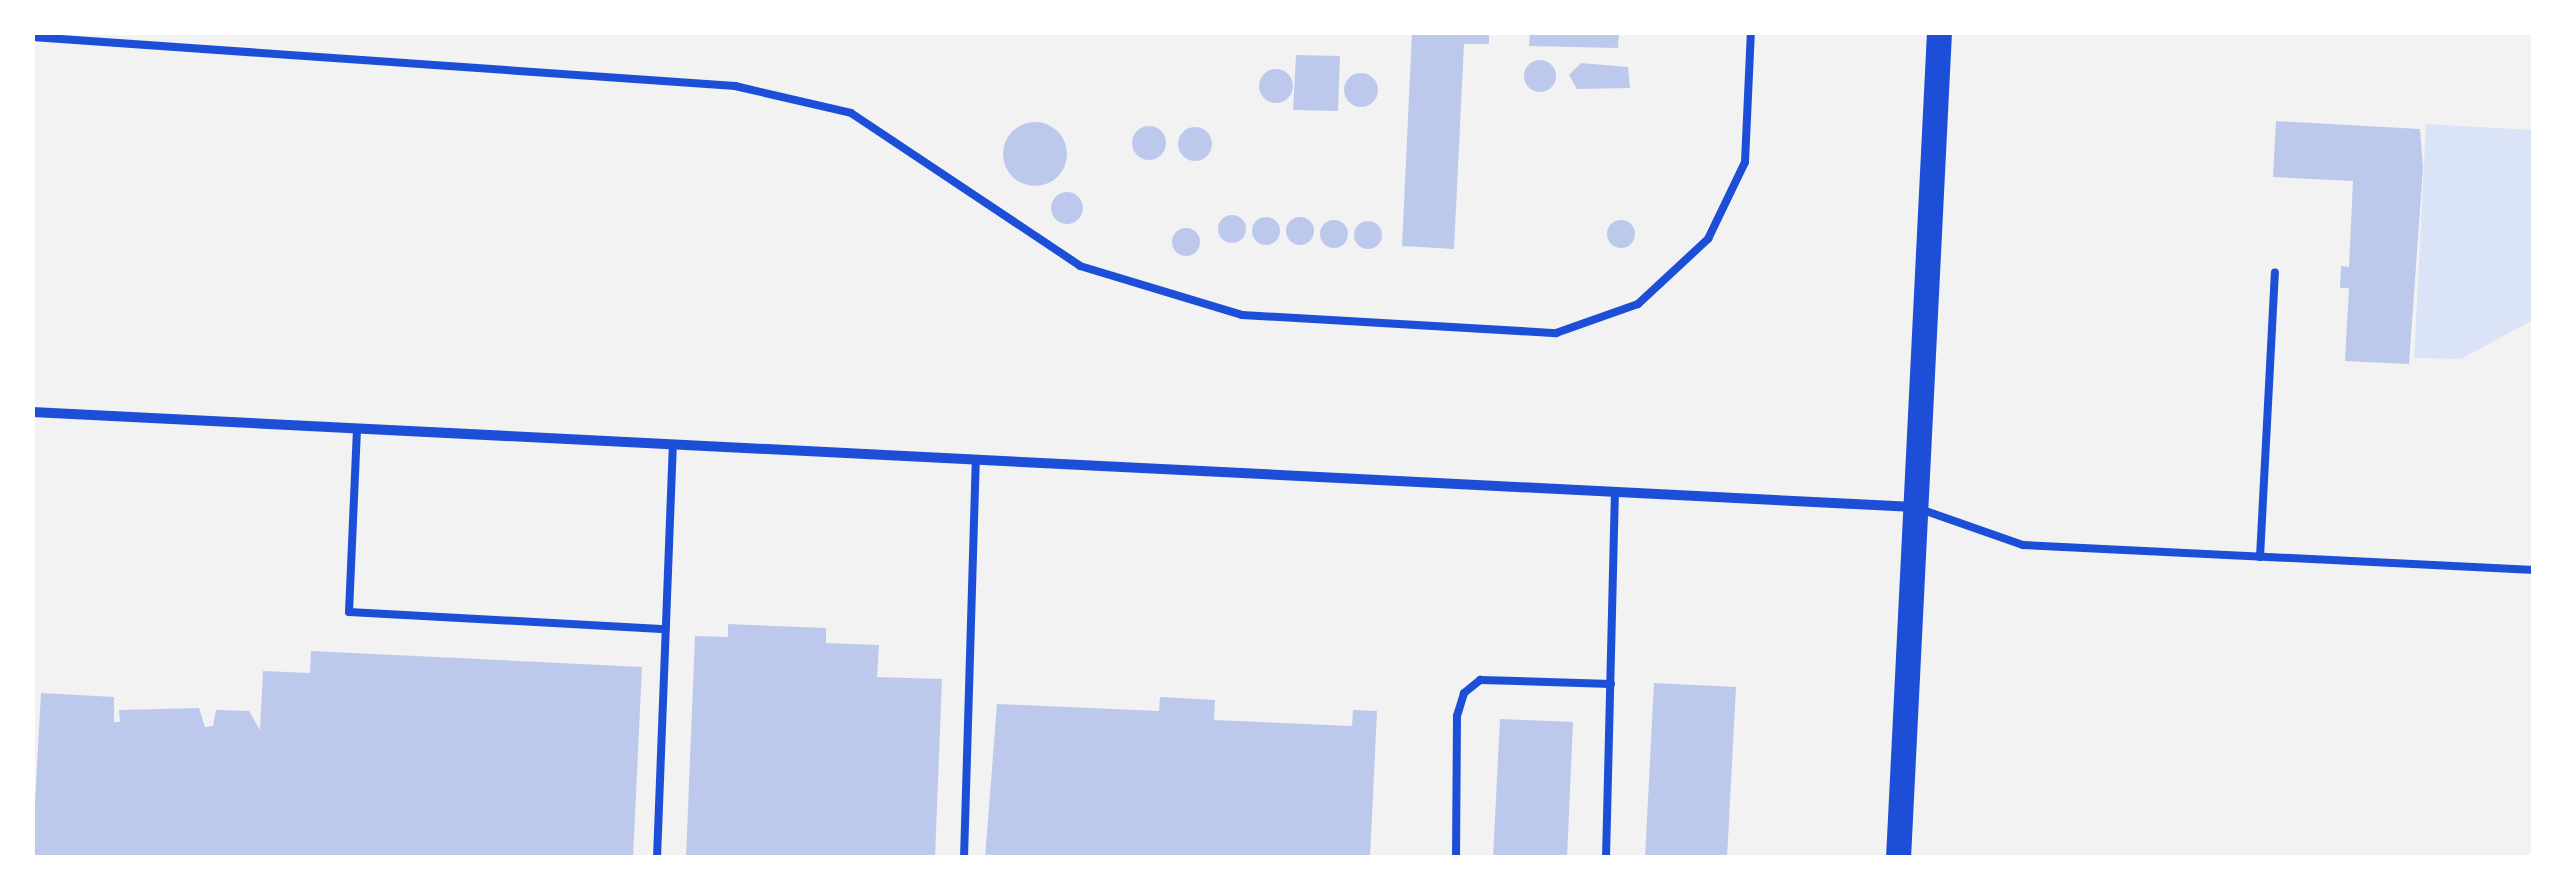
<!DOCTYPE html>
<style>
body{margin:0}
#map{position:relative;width:2566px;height:890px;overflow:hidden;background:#f2f2f2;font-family:"Golos Text",sans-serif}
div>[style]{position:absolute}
.green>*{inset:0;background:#dbe4f7}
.building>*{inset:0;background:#bdc9ec}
.round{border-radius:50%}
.service>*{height:8px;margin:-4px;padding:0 4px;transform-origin:4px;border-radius:4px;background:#1d4ed8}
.minor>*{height:10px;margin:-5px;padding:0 5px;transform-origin:5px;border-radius:5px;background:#1d4ed8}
.primary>*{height:25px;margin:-12.5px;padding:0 12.5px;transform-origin:12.5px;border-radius:12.5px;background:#1d4ed8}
span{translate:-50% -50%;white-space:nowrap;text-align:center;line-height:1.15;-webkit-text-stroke:10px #fff;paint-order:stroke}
.frame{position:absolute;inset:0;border:35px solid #fff;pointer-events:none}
</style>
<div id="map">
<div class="green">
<i style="clip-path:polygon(2426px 124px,2533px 130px,2533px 320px,2461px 359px,2414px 358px)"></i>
</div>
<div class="building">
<i style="clip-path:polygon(1412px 32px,1489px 32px,1489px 44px,1464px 44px,1454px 249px,1402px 246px)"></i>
<i style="clip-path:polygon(1530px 32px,1619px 32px,1618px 48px,1529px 46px)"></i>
<i style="clip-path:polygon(1296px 55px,1340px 56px,1338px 111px,1293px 110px)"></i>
<i class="round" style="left:1524px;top:60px;width:32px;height:32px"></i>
<i style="clip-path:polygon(1581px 63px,1628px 67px,1630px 88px,1577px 89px,1569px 75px)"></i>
<i class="round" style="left:1259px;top:69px;width:34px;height:34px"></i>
<i class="round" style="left:1344px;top:73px;width:34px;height:34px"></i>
<i style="clip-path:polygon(2276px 121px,2420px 129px,2423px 168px,2409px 364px,2345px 361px,2349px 288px,2340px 288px,2341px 266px,2349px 267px,2353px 181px,2273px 177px)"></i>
<i class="round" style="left:1003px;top:122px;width:64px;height:64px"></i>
<i class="round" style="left:1132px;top:126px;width:34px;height:34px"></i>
<i class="round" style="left:1178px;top:127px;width:34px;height:34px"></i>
<i class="round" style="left:1051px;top:192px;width:32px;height:32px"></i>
<i class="round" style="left:1218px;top:215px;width:28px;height:28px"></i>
<i class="round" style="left:1286px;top:217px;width:28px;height:28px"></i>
<i class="round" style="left:1252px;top:217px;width:28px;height:28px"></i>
<i class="round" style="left:1320px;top:220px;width:28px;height:28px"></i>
<i class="round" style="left:1607px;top:220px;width:28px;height:28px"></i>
<i class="round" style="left:1354px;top:221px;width:28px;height:28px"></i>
<i class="round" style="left:1172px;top:228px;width:28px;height:28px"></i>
<i style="clip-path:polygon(728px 624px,826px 628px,826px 643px,879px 645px,877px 677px,942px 679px,935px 858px,686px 858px,695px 636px,728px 637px)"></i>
<i style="clip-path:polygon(311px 651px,642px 667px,633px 858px,32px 858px,41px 693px,114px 697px,114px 722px,120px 722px,119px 710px,199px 708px,205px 727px,213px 726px,216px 710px,249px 711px,260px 730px,263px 671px,310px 673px)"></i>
<i style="clip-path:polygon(1654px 683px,1736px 687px,1727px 858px,1645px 858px)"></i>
<i style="clip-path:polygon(1160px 697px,1215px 700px,1214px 720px,1352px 726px,1353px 710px,1377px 711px,1370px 858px,985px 858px,997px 704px,1159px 711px)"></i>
<i style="clip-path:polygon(1500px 719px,1573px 722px,1567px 858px,1493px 858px)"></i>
</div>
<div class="service">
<i style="left:32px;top:37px;width:705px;rotate:3.99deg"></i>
<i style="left:735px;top:86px;width:119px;rotate:13.1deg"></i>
<i style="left:851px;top:113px;width:275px;rotate:33.7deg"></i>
<i style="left:1080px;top:266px;width:169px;rotate:16.8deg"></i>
<i style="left:1242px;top:315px;width:315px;rotate:3.3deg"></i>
<i style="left:1556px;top:333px;width:87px;rotate:-19.5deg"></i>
<i style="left:1638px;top:304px;width:96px;rotate:-42.9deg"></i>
<i style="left:1708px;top:239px;width:85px;rotate:-64.3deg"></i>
<i style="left:1745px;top:162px;width:130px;rotate:-87.4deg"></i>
<i style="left:357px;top:429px;width:183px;rotate:92.5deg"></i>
<i style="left:349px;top:612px;width:317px;rotate:3.1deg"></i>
<i style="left:1920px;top:509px;width:109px;rotate:19.3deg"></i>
<i style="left:2023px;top:545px;width:512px;rotate:2.8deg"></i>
<i style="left:2260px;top:557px;width:285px;rotate:-87deg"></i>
<i style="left:657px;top:858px;width:413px;rotate:-87.8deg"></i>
<i style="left:964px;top:858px;width:398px;rotate:-88.3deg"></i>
<i style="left:1456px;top:858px;width:142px;rotate:-89.6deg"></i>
<i style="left:1457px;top:716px;width:24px;rotate:-73deg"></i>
<i style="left:1464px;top:693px;width:21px;rotate:-39deg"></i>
<i style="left:1480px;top:680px;width:131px;rotate:1.7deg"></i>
<i style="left:1606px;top:858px;width:365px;rotate:-88.6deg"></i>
</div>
<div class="minor">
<i style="left:32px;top:412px;width:1885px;rotate:2.89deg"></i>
</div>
<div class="primary">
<i style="left:1898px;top:858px;width:827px;rotate:-87.16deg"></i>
</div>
<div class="frame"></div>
</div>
